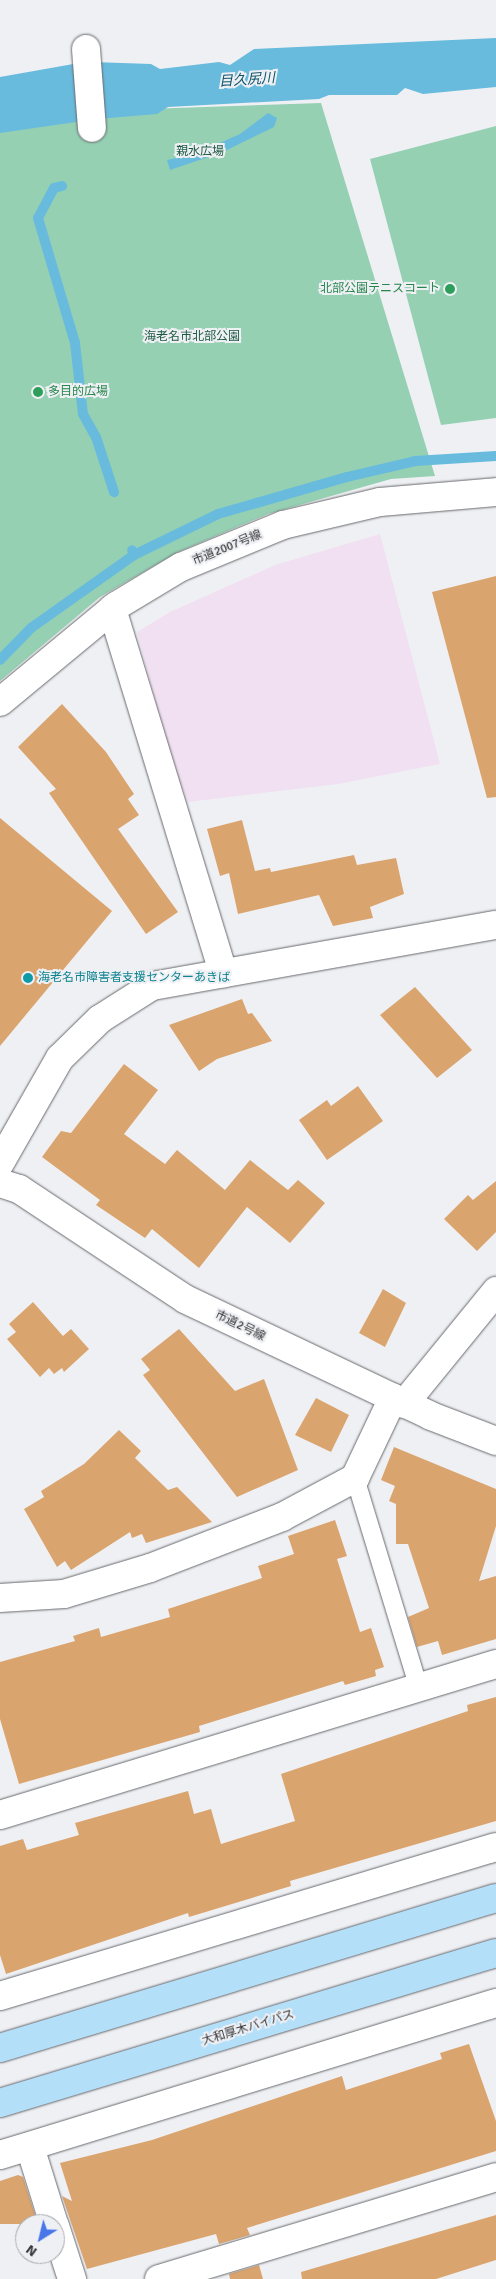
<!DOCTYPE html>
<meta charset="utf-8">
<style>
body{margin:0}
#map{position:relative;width:496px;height:2279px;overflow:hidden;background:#eff0f4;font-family:Signika,"Noto Sans JP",sans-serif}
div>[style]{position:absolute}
.industrial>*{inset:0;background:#f1e0f1}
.green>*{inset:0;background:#95d0b3}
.water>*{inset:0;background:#68bbdd}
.stream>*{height:10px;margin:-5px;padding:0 5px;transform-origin:5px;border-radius:5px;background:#68bbdd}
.building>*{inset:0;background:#daa46e}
.roads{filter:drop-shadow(0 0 1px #68696d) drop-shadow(0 0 1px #68696d)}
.service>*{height:18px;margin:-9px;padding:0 9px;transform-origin:9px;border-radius:9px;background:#fff}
.pedestrian>*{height:28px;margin:-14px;padding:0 14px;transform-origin:14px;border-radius:14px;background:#fff}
.minor>*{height:28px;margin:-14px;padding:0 14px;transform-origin:14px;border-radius:14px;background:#fff}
.tertiary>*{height:28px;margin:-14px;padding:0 14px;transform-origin:14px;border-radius:14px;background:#fff}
.trunk>*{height:28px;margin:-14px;padding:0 14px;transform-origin:14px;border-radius:14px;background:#b4dff8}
.dots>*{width:14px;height:14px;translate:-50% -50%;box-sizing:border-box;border:2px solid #eff0f4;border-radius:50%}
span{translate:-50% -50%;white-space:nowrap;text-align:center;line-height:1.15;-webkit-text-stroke:4px #eff0f4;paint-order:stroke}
.park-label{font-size:12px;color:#1c5940}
.leisure-label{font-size:12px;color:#27864d}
.right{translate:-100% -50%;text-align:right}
.left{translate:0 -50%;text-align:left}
.street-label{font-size:12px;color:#373739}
.culture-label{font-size:12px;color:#0d838f}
.water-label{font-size:14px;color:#0c536a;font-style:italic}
.north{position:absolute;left:15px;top:2214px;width:50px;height:50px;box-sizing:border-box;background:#eff0f4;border:1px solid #a5a6a9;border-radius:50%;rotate:216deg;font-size:14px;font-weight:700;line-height:20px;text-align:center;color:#373739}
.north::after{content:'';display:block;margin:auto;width:18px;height:22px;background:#4976e9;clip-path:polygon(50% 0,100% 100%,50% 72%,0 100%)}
</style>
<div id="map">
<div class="industrial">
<i style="clip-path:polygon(380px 534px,440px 764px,338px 784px,188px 802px,170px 757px,137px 632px,170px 612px,275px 565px)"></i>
</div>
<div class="green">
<i style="clip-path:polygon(321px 103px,435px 476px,391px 479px,268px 514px,178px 552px,100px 597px,0 681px,0 114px)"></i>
<i style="clip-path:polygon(496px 126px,496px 418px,441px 425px,370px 159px)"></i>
</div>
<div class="water">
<i style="clip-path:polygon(496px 38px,496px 87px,423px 94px,405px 88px,397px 95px,329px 95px,319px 99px,168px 107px,157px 114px,97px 119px,93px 62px,151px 64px,160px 69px,219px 62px,230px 65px,254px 49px)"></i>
<i style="clip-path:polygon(79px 63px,83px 121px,0 133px,0 77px)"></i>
<i style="clip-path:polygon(268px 113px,277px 118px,274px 127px,223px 152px,170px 170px,167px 160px,195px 154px,240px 134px)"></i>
</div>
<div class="stream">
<i style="left:62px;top:186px;width:8px;rotate:166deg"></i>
<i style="left:54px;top:188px;width:34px;rotate:118deg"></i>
<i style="left:38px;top:218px;width:130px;rotate:73.5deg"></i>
<i style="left:75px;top:343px;width:71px;rotate:83.6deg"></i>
<i style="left:83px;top:414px;width:26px;rotate:61deg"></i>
<i style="left:96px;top:437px;width:58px;rotate:71.9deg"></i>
<i style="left:134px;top:555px;width:93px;rotate:-26deg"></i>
<i style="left:218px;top:514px;width:134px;rotate:-16deg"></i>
<i style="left:347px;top:477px;width:70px;rotate:-13.2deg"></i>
<i style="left:415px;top:461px;width:81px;rotate:-3.5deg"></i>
<i style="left:0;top:660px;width:45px;rotate:-45.9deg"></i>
<i style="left:31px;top:628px;width:126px;rotate:-35.3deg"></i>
<i style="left:134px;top:555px;width:5px;rotate:-112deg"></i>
</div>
<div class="building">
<i style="clip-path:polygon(496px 576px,496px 797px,487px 798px,432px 592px)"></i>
<i style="clip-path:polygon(62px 704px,106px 752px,134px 794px,128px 799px,139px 815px,118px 829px,178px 912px,146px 934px,49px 793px,56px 789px,18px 747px)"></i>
<i style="clip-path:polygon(0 818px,112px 911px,0 1046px)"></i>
<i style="clip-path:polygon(242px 820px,255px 871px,270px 868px,271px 872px,354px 855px,357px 865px,396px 858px,404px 894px,370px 907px,373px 918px,333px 926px,319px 895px,238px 914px,229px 873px,220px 876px,207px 829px)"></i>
<i style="clip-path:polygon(415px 987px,472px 1050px,437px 1078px,380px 1015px)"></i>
<i style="clip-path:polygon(242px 999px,248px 1014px,252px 1013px,272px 1041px,217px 1059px,199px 1071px,169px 1025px)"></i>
<i style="clip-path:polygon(124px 1064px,158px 1090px,124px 1134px,165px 1164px,177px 1150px,225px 1190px,250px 1160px,288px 1190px,298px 1180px,325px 1203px,290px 1243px,247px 1207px,199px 1268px,152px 1229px,145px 1238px,96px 1205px,100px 1200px,42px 1157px,61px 1131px,71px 1133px)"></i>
<i style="clip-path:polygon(358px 1086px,383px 1121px,327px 1160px,299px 1120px,327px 1100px,331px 1106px)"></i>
<i style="clip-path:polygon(496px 1181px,496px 1232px,477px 1251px,444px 1219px,468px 1195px,473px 1200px)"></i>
<i style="clip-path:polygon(383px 1289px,406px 1303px,385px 1347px,359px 1333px)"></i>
<i style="clip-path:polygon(33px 1302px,63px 1336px,71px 1329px,89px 1349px,64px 1372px,62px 1368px,54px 1374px,49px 1368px,40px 1377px,7px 1339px,16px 1332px,9px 1324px)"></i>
<i style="clip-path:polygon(179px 1329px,235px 1391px,264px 1379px,298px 1470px,237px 1497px,143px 1375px,150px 1370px,141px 1359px)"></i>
<i style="clip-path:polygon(316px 1398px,349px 1415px,331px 1452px,295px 1435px)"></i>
<i style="clip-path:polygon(119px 1430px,141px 1451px,135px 1458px,168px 1490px,177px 1487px,212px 1522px,146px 1543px,142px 1534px,132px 1538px,130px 1532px,71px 1570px,65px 1561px,57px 1567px,24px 1509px,44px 1497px,41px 1491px,84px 1464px)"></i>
<i style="clip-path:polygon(394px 1447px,496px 1489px,496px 1526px,479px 1581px,496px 1576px,496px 1639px,442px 1655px,438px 1641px,417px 1647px,408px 1617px,429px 1608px,408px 1544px,396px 1544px,396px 1504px,389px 1501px,395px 1486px,381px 1480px)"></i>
<i style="clip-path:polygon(335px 1520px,347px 1556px,337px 1559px,360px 1632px,371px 1628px,384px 1667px,375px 1670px,376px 1676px,345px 1685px,343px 1681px,199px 1726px,200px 1732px,19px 1784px,0 1719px,0 1662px,75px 1641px,73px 1636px,99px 1628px,101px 1637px,170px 1617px,168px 1609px,262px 1578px,258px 1566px,294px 1554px,288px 1536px)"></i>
<i style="clip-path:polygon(496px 1697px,496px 1821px,290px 1881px,291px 1886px,189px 1917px,188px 1913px,6px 1974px,0 1955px,0 1846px,23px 1839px,27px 1850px,79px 1835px,75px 1823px,188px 1791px,194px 1814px,211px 1809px,221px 1844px,295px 1821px,281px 1774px,468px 1711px,467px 1705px)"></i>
<i style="clip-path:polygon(469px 2044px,496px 2121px,496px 2151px,247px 2228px,250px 2235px,219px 2244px,216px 2234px,87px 2269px,62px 2196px,72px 2201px,60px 2163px,152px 2140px,342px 2076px,346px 2090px,442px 2059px,440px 2053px)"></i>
<i style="clip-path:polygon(18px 2175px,23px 2177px,38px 2224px,0 2224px,0 2181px)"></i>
<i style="clip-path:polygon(496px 2215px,496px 2260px,436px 2279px,302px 2279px,301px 2272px)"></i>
<i style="clip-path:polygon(259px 2265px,263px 2279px,230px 2279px,229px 2274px)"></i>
</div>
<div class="roads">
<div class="service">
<i style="left:355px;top:1478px;width:217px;rotate:73.1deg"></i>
</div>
<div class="pedestrian">
<i style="left:86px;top:49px;width:79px;rotate:85.7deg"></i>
</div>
<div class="minor">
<i style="left:112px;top:609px;width:381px;rotate:73deg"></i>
<i style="left:0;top:1163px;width:121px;rotate:-60.3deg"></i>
<i style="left:60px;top:1058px;width:56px;rotate:-44.3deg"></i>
<i style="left:100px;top:1019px;width:62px;rotate:-32.4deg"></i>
<i style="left:152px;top:986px;width:349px;rotate:-10.1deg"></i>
<i style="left:404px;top:1404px;width:146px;rotate:-50.8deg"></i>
<i style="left:0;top:1598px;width:64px;rotate:-3.6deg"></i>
<i style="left:64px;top:1594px;width:90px;rotate:-16.8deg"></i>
<i style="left:150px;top:1568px;width:142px;rotate:-21.1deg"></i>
<i style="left:282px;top:1517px;width:83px;rotate:-28.1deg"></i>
<i style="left:355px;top:1478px;width:89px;rotate:-64.6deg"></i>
<i style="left:0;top:1815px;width:518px;rotate:-16.93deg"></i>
<i style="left:0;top:1996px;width:518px;rotate:-16.72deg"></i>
<i style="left:30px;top:2147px;width:81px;rotate:72.7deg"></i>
<i style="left:0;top:2155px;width:519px;rotate:-17.04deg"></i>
<i style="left:55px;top:2226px;width:56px;rotate:72.2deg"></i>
<i style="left:159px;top:2279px;width:352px;rotate:-16.8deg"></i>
</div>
<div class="tertiary">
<i style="left:0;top:702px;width:151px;rotate:-39.6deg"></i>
<i style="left:116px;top:606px;width:76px;rotate:-31deg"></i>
<i style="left:181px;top:567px;width:110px;rotate:-22.4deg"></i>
<i style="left:283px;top:525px;width:100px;rotate:-13.3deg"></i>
<i style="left:380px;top:502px;width:116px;rotate:-4.9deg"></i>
<i style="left:0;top:1183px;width:20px;rotate:18deg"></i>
<i style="left:19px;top:1189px;width:199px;rotate:33.5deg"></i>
<i style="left:185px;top:1299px;width:272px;rotate:25.4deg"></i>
<i style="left:431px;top:1416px;width:70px;rotate:21deg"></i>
</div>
<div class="trunk">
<i style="left:0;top:2048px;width:518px;rotate:-16.83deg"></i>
<i style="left:0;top:2103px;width:518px;rotate:-16.83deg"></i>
</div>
</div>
<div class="dots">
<i style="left:450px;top:289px;background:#2e9e5b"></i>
<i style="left:38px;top:392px;background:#2e9e5b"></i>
<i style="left:28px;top:978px;background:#0f9aa8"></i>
</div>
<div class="park-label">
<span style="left:200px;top:152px">親水広場</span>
<span style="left:192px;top:337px">海老名市北部公園</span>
</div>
<div class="leisure-label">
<span class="right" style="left:440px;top:289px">北部公園テニスコート</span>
<span class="left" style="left:48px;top:392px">多目的広場</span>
</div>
<div class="street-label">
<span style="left:227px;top:548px;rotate:-22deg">市道2007号線</span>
<span style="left:240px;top:1326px;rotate:26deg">市道2号線</span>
<span style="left:248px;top:2028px;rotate:-17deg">大和厚木バイパス</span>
</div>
<div class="culture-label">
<span class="left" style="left:38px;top:978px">海老名市障害者支援センターあきば</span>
</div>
<div class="water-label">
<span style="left:247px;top:80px;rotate:-4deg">目久尻川</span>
</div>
<div class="north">N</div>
</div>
